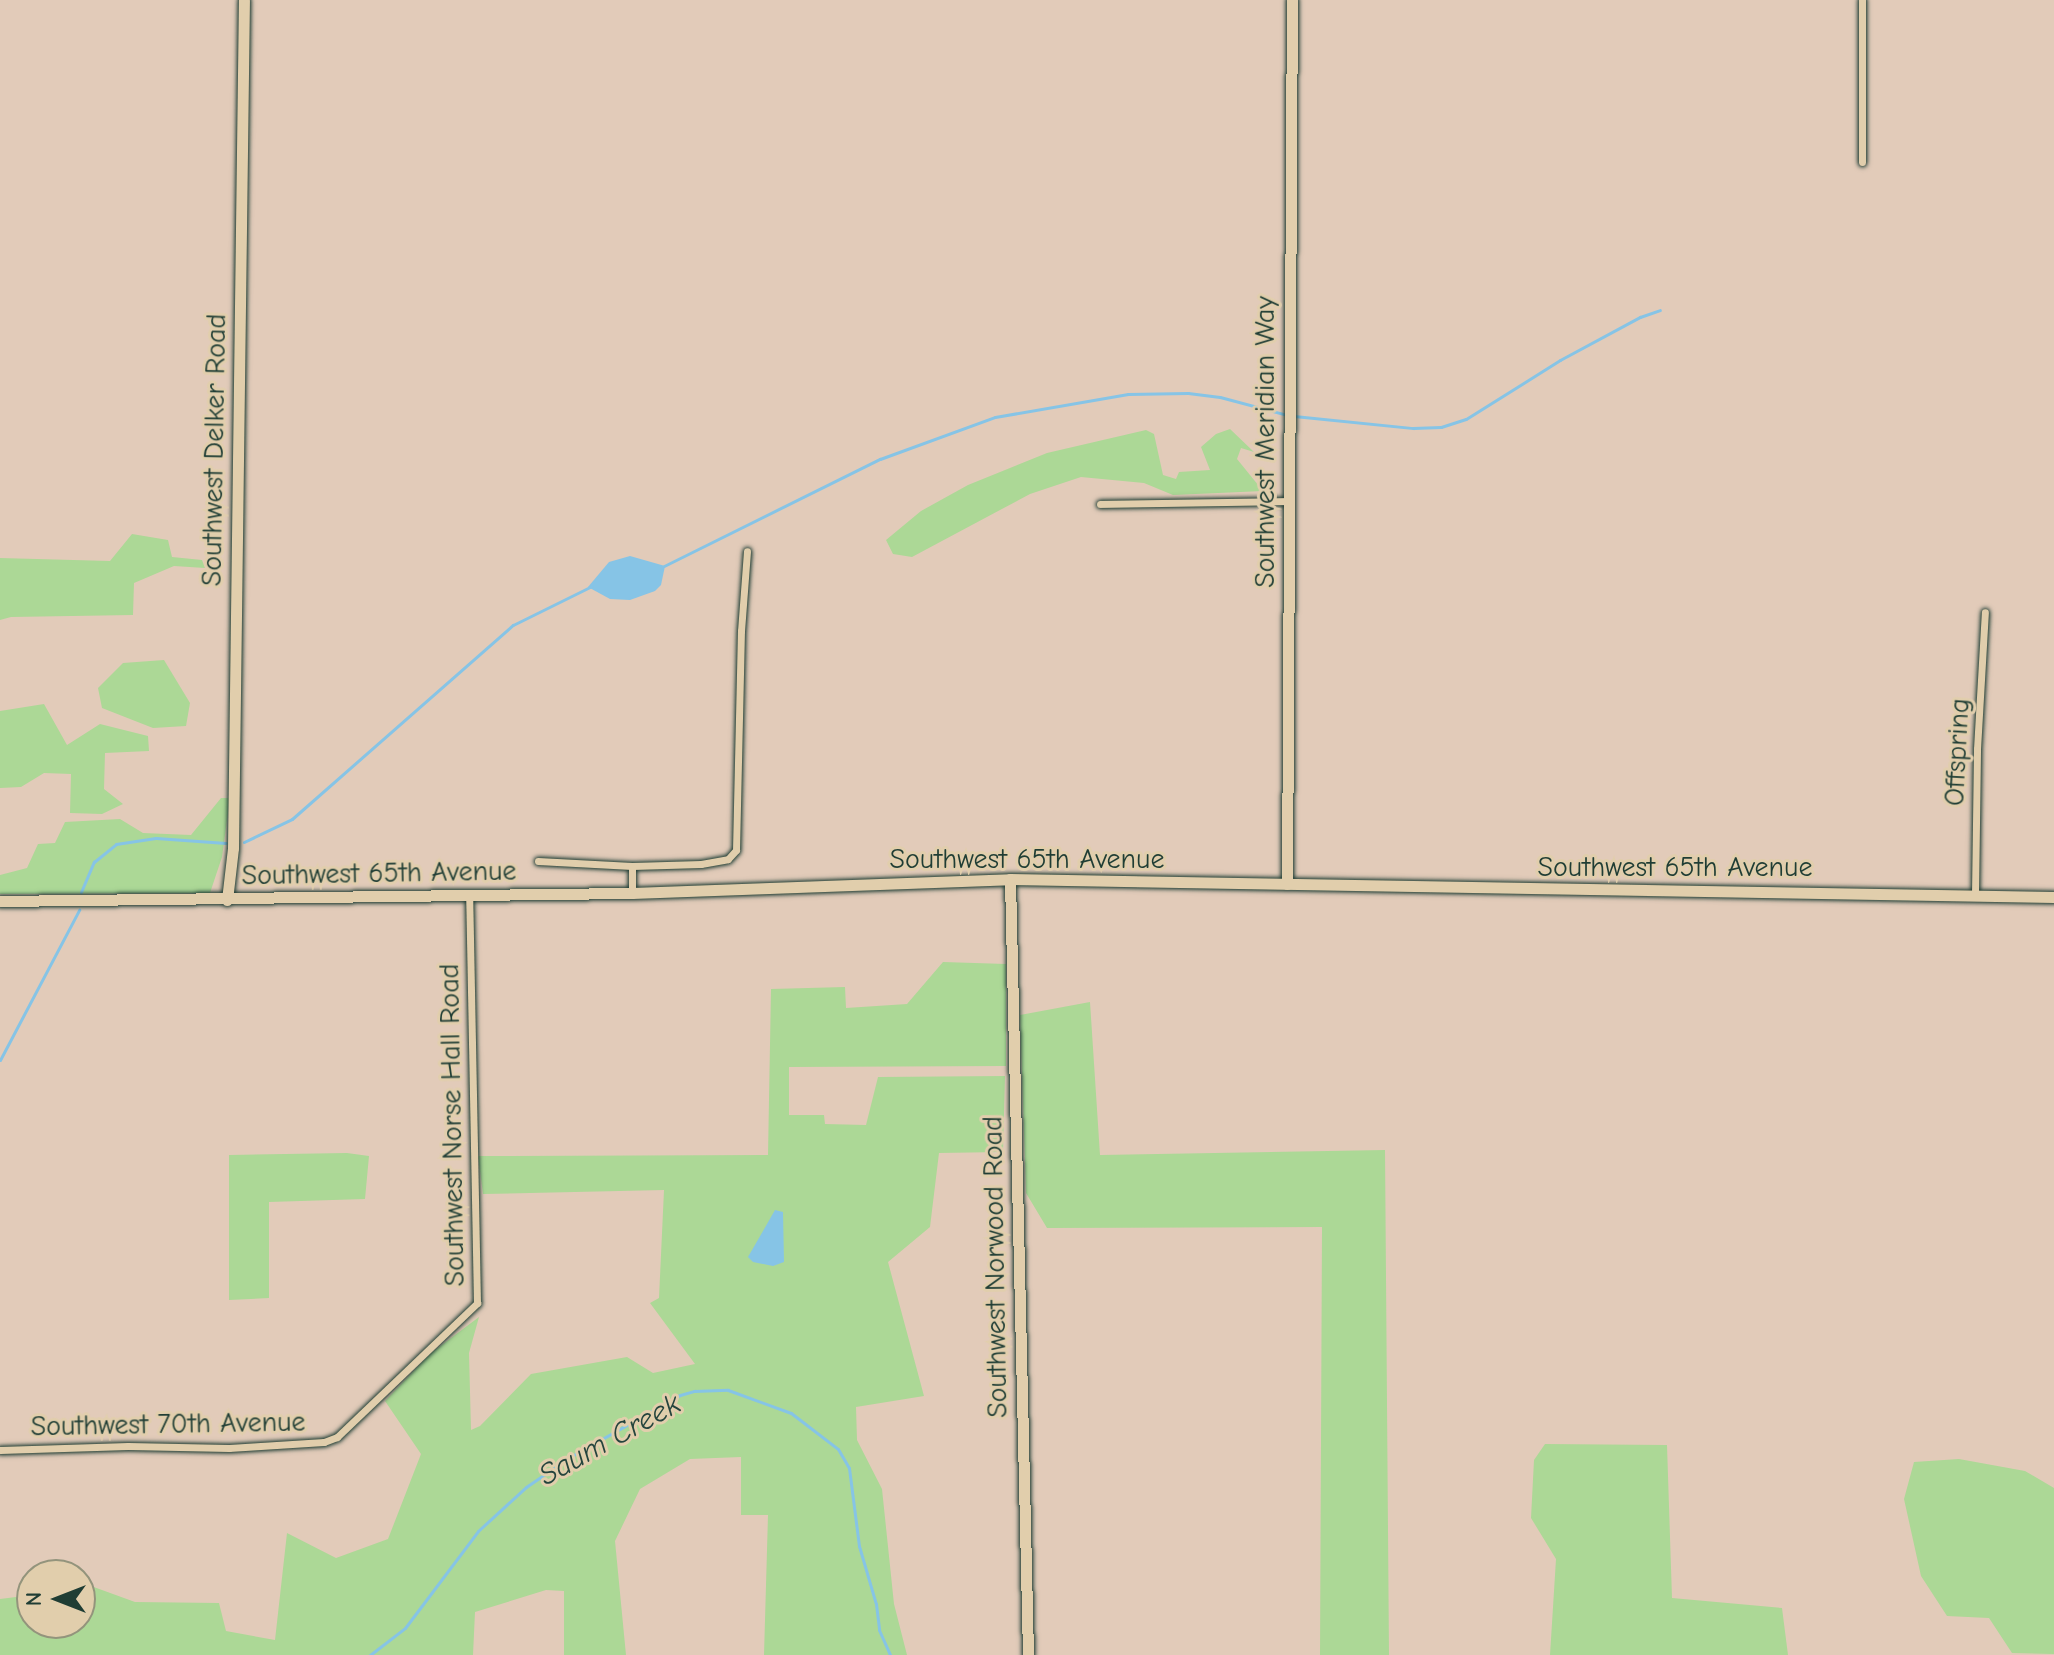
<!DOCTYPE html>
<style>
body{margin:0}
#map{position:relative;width:2054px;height:1655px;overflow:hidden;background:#e2cbb9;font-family:"Comic Neue",sans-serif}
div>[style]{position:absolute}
.green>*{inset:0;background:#acd896}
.water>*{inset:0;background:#86c4e6}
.stream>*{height:3px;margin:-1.5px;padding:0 1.5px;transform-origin:1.5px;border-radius:1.5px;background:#86c4e6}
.roads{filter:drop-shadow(0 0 2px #1f3d34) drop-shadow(0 0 2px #1f3d34)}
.street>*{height:7px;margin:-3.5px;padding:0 3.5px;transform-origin:3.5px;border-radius:3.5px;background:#e1ceac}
.secondary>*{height:11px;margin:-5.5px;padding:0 5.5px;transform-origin:5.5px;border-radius:5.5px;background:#e1ceac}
span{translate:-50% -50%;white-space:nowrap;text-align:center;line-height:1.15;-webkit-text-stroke:6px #e1ceac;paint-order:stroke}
.street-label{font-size:28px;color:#1f3d34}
.water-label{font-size:30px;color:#24443d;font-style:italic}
.north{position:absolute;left:16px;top:1559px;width:80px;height:80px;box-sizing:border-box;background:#e1ceac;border:2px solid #93947c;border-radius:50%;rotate:270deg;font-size:22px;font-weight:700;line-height:32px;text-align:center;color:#1f3d34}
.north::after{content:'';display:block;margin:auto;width:28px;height:36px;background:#1f3d34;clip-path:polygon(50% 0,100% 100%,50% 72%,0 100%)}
</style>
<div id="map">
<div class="green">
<i style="clip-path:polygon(1230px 429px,1254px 452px,1241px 448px,1237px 459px,1263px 491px,1173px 495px,1144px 483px,1081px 477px,1030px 494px,912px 557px,893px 554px,886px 540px,921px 511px,968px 485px,1047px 453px,1146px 430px,1154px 434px,1163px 475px,1176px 479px,1179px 472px,1210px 470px,1201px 447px,1216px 434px)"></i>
<i style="clip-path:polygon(132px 534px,168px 540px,172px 557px,202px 560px,205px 568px,174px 566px,134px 583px,133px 615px,11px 617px,0 620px,0 558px,110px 561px)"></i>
<i style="clip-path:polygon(164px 660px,190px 703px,186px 726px,153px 728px,102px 708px,98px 688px,123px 663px)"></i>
<i style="clip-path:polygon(44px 704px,67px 745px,100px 724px,148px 736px,149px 751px,105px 753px,104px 789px,123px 804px,102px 814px,70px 813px,71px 774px,44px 773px,21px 787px,0 788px,0 711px)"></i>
<i style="clip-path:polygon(221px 798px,230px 798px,222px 857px,210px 893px,0 894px,0 875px,27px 868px,38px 844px,55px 843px,65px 822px,120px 819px,143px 833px,191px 835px)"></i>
<i style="clip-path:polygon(943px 962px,1006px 964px,1006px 1066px,789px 1067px,789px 1115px,824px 1115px,825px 1124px,866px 1125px,878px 1077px,1005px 1076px,1003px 1152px,939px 1153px,930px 1227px,888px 1262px,924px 1396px,856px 1407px,857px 1440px,882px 1489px,894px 1604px,907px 1655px,764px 1655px,768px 1515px,741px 1515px,741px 1457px,690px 1459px,640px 1489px,615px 1541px,626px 1655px,564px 1655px,564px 1591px,546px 1590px,475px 1612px,473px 1655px,0 1655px,0 1599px,32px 1595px,32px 1623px,70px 1623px,71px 1637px,71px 1623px,80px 1623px,80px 1582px,135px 1602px,219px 1603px,226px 1631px,275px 1640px,287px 1533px,336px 1558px,388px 1539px,421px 1454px,385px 1401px,431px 1353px,479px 1317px,469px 1353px,471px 1430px,480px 1426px,531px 1374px,627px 1357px,653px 1373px,695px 1364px,650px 1303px,659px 1298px,664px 1190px,483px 1194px,478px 1156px,768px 1155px,771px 989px,845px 987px,846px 1008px,907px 1004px)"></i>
<i style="clip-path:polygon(1090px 1002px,1100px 1155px,1385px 1150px,1389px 1655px,1320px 1655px,1322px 1227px,1047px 1228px,1026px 1193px,1020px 1015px)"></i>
<i style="clip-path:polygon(347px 1153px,369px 1156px,365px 1199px,269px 1202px,269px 1298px,229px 1300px,229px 1155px)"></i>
<i style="clip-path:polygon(1545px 1444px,1667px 1445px,1672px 1598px,1782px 1608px,1788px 1655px,1550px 1655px,1556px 1559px,1531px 1518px,1534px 1460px)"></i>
<i style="clip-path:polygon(1959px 1459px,2025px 1471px,2054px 1488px,2054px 1654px,2012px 1653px,1989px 1618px,1947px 1616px,1921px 1576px,1904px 1499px,1914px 1462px)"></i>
</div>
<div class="water">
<i style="clip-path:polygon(630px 556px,665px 566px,661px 585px,655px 591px,630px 600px,610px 599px,588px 587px,609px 562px)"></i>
<i style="clip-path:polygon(775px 1210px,783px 1212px,784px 1262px,773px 1266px,753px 1262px,748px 1257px)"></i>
</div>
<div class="stream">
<i style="left:1294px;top:416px;width:120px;rotate:5.8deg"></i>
<i style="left:1413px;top:428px;width:28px;rotate:-2deg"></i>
<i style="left:1441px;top:427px;width:26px;rotate:-18deg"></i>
<i style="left:1466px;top:419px;width:111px;rotate:-32.1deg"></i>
<i style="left:1560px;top:360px;width:91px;rotate:-28.3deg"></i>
<i style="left:1640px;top:317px;width:21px;rotate:-19deg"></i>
<i style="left:664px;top:566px;width:241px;rotate:-26.4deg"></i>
<i style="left:880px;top:459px;width:122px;rotate:-20.1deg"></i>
<i style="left:995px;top:417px;width:135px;rotate:-9.8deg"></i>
<i style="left:1128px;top:394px;width:60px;rotate:-1deg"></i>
<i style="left:1188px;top:393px;width:32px;rotate:7deg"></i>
<i style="left:1220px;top:397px;width:69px;rotate:15deg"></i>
<i style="left:244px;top:842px;width:53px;rotate:-25.6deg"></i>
<i style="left:292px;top:819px;width:294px;rotate:-41.3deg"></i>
<i style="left:513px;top:625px;width:88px;rotate:-26.3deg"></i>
<i style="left:81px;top:892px;width:33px;rotate:-67deg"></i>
<i style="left:94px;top:862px;width:28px;rotate:-39deg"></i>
<i style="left:116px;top:844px;width:40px;rotate:-8.5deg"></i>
<i style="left:156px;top:838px;width:70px;rotate:4.1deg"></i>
<i style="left:0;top:1060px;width:170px;rotate:-62.2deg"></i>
<i style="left:370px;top:1655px;width:44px;rotate:-37.6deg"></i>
<i style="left:405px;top:1628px;width:121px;rotate:-53deg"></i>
<i style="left:478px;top:1531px;width:65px;rotate:-42.5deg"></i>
<i style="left:526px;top:1487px;width:53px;rotate:-34.3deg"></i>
<i style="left:570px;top:1457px;width:126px;rotate:-29.4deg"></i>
<i style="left:680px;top:1395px;width:15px;rotate:-16deg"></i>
<i style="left:694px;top:1391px;width:34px;rotate:-2deg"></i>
<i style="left:728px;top:1390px;width:67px;rotate:20.1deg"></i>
<i style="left:791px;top:1413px;width:59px;rotate:37.5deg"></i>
<i style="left:838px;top:1449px;width:22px;rotate:60deg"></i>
<i style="left:849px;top:1468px;width:79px;rotate:82.7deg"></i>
<i style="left:859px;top:1546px;width:60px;rotate:73.7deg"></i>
<i style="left:876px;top:1604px;width:26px;rotate:83deg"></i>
<i style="left:879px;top:1630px;width:27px;rotate:66deg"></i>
</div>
<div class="roads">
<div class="street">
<i style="left:1862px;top:162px;width:162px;rotate:-90deg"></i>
<i style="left:1100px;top:504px;width:188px;rotate:-0.9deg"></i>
<i style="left:538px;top:861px;width:94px;rotate:3deg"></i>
<i style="left:632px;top:866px;width:69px;rotate:-1.7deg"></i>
<i style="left:701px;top:864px;width:27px;rotate:-10deg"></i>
<i style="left:728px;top:859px;width:12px;rotate:-48deg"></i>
<i style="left:736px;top:850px;width:219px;rotate:-88.7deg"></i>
<i style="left:741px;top:631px;width:80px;rotate:-85.7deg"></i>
<i style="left:632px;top:893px;width:27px;rotate:-90deg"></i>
<i style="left:1975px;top:895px;width:146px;rotate:-89.2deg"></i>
<i style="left:1977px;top:749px;width:137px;rotate:-86.7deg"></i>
<i style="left:0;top:1450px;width:128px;rotate:-1.8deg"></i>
<i style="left:128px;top:1446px;width:101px;rotate:1.1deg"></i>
<i style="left:229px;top:1448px;width:95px;rotate:-3.6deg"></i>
<i style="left:324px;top:1442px;width:14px;rotate:-21deg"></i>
<i style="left:337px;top:1437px;width:194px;rotate:-43.7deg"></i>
<i style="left:477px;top:1303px;width:407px;rotate:-91.1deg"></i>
</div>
<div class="secondary">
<i style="left:1010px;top:879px;width:776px;rotate:88.67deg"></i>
<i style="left:1287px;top:884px;width:884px;rotate:-89.68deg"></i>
<i style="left:227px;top:900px;width:52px;rotate:-83.4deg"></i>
<i style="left:233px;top:848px;width:848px;rotate:-89.26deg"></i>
<i style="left:0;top:901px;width:632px;rotate:-0.73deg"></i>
<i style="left:632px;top:893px;width:378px;rotate:-2.1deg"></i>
<i style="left:1010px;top:879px;width:1044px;rotate:0.99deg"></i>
</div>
</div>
<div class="street-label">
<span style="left:1265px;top:442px;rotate:-90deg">Southwest Meridian Way</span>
<span style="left:214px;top:450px;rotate:-89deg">Southwest Delker Road</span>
<span style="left:1957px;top:752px;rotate:-87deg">Offspring</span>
<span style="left:1027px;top:859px">Southwest 65th Avenue</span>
<span style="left:1675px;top:867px">Southwest 65th Avenue</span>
<span style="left:379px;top:873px;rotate:-1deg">Southwest 65th Avenue</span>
<span style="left:452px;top:1125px;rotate:-91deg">Southwest Norse Hall Road</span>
<span style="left:995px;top:1267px;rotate:-91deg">Southwest Norwood Road</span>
<span style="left:168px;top:1424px;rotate:-1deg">Southwest 70th Avenue</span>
</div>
<div class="water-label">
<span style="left:610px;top:1440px;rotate:-29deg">Saum Creek</span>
</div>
<div class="north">N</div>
</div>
